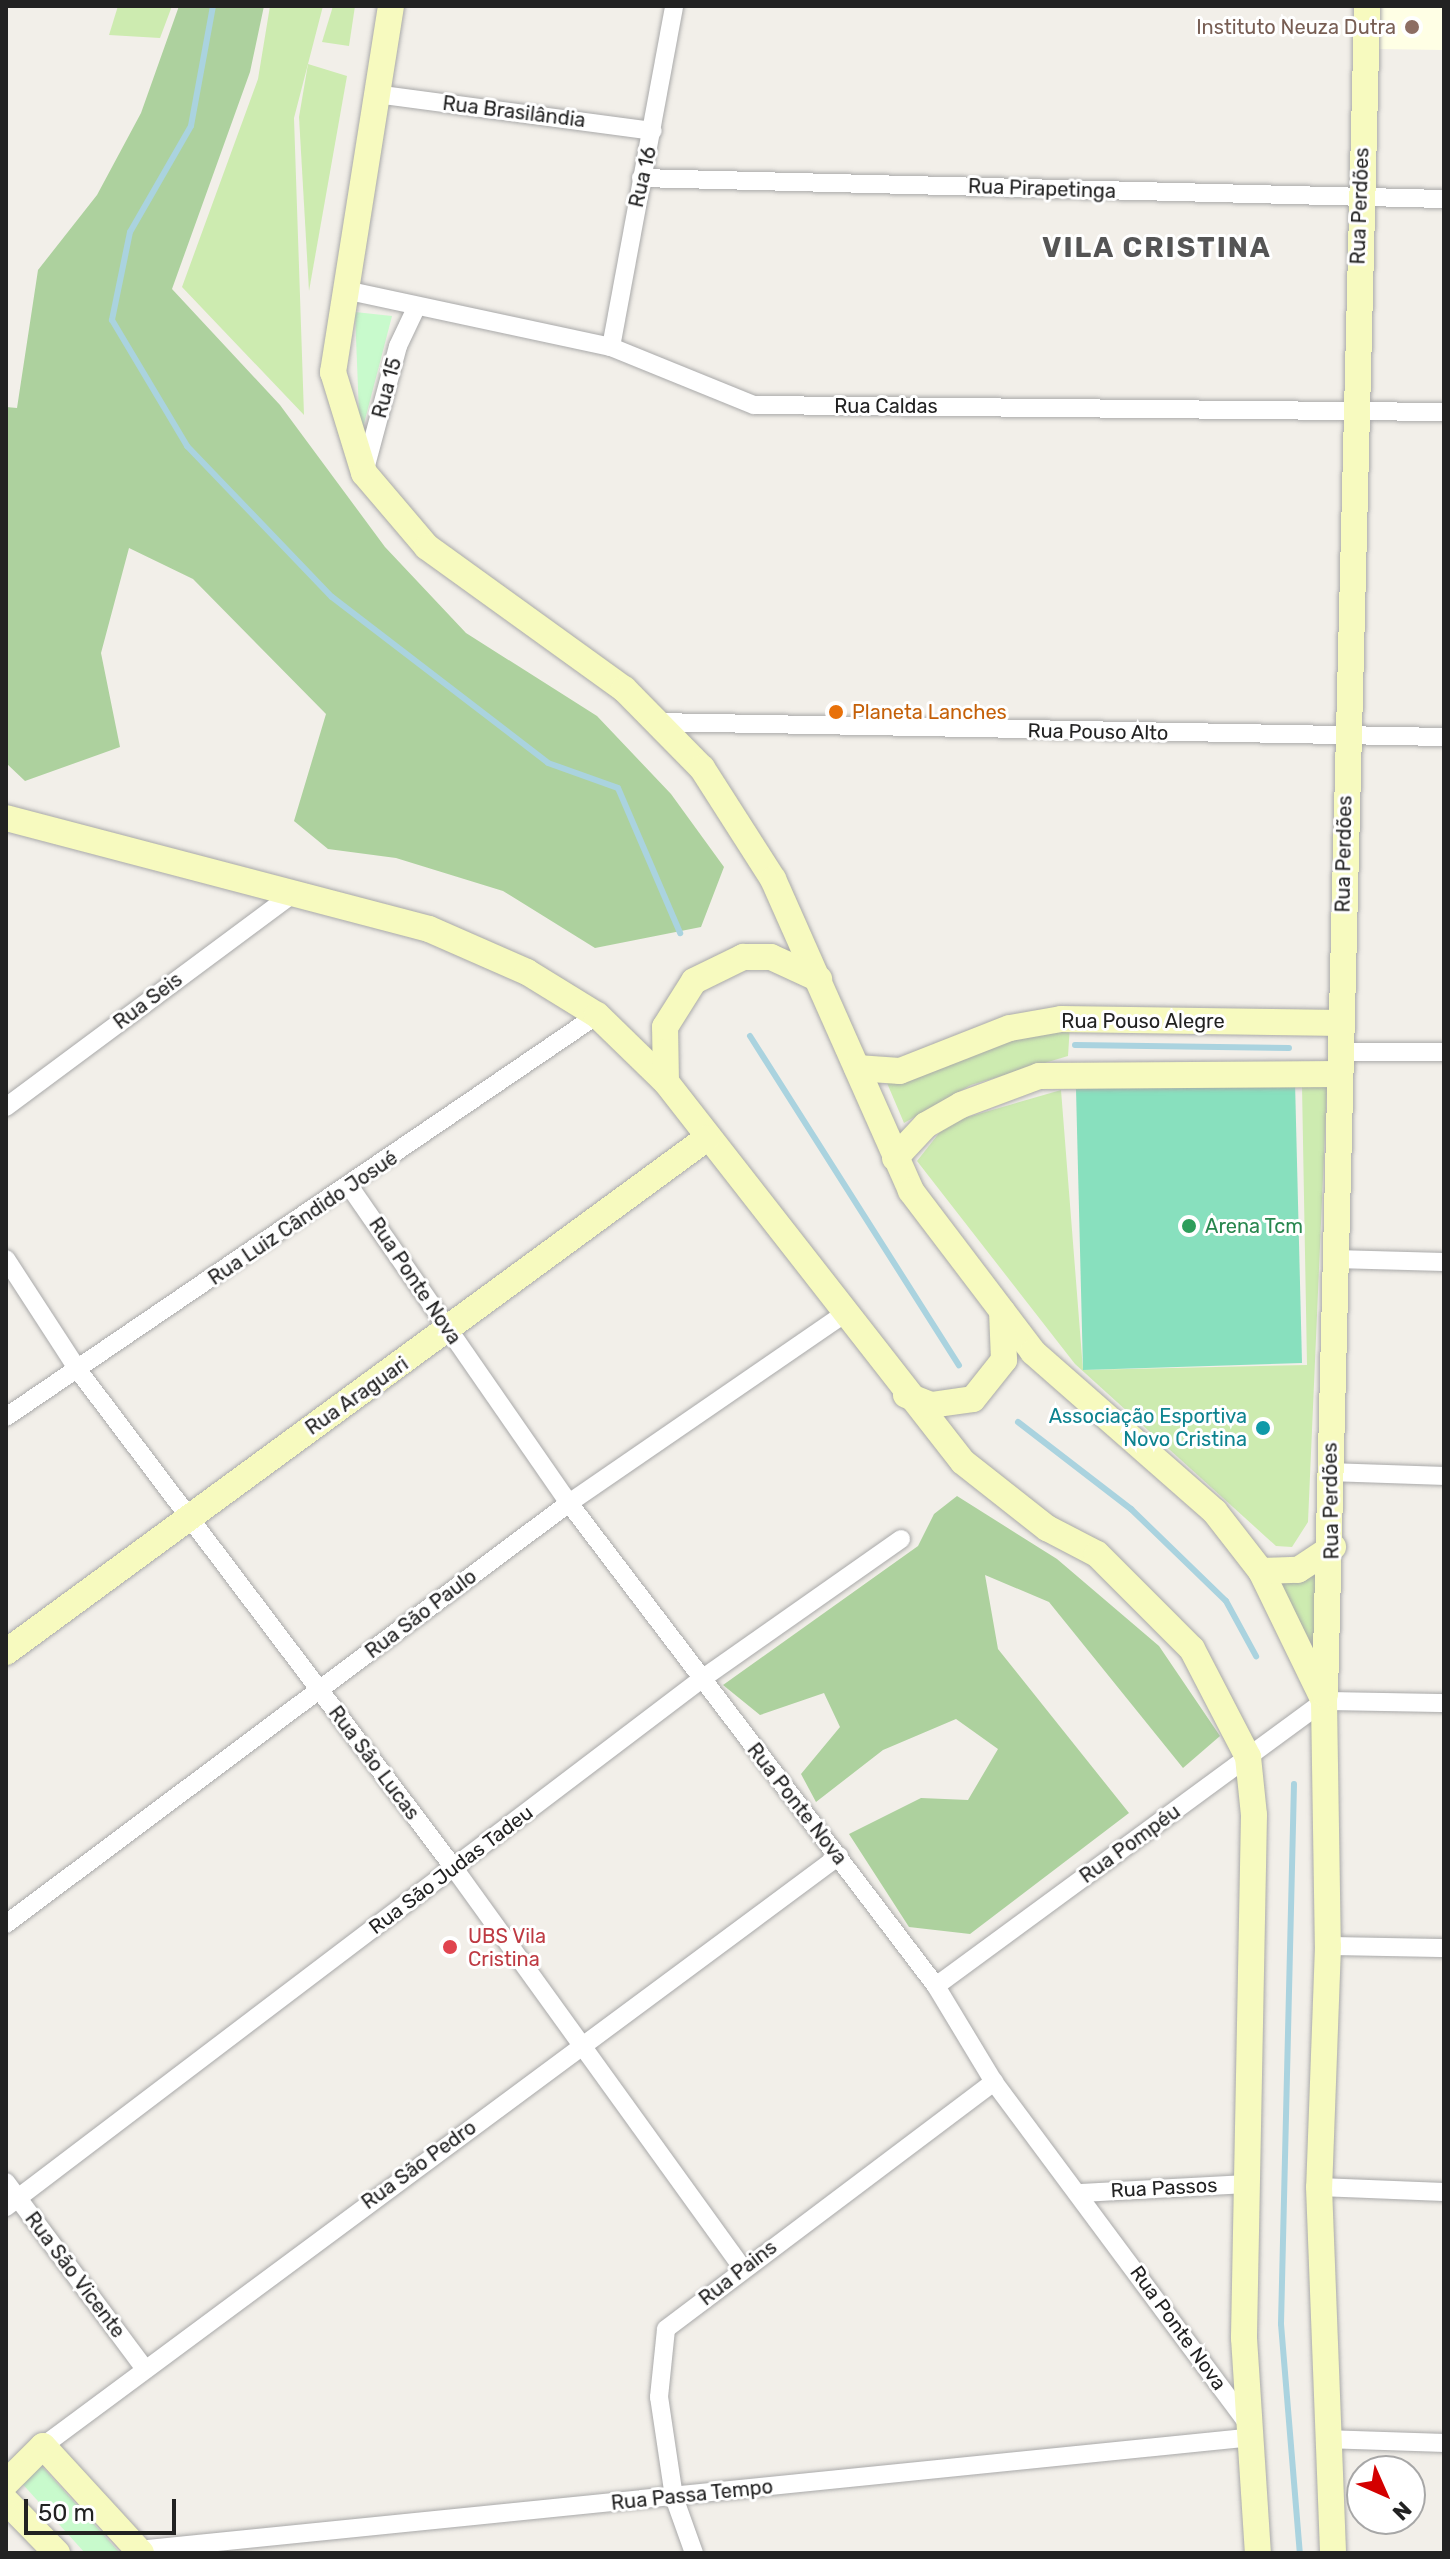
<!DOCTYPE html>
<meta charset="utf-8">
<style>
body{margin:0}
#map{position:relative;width:1450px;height:2559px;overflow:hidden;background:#f2efe9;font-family:Rubik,sans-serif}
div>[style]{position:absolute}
.education>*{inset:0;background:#ffffe5}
.grass>*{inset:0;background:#cdebb0}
.forest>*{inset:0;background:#add19e}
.park>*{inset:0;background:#c8facc}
.pitch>*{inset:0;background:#88e0be}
.stream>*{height:6px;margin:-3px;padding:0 3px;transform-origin:3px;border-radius:3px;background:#aad3df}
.roads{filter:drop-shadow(0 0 2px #a9a9a9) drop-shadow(0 0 2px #a9a9a9)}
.street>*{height:18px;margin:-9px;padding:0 9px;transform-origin:9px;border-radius:9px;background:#fff}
.secondary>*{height:26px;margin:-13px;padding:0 13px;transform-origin:13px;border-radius:13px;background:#f7fabf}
.dots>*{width:22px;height:22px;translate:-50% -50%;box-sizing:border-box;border:4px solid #fff;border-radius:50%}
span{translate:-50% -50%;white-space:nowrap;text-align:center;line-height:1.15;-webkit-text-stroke:6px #fff;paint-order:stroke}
.education-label{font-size:20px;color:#785e54}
.right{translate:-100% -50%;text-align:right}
.street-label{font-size:20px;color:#222}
.food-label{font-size:20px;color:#c56008}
.left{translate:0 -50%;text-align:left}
.leisure-label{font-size:20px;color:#27864d}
.culture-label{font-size:20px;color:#0d838f}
.health-label{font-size:20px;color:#be3a42}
.district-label{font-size:28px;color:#555;font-weight:700;letter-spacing:2px}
.frame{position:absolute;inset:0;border:8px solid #222;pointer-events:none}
.north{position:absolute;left:1346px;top:2455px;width:80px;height:80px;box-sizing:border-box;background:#fff;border:2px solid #a7a7a7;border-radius:50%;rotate:135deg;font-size:22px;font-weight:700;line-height:32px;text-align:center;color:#222}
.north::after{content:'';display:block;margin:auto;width:28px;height:36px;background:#d40000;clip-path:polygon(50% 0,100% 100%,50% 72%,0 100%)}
.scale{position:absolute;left:24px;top:2499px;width:152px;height:36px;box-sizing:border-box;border:4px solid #222;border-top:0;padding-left:10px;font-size:24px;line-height:28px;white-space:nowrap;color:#222;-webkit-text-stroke:6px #fff;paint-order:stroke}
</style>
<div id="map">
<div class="education">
<i style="clip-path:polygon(1380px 6px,1444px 6px,1444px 50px,1379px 49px)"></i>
</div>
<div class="grass">
<i style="clip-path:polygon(118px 6px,172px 6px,160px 38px,109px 35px)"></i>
<i style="clip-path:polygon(270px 6px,323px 6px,294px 118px,304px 415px,182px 287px,258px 79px)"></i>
<i style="clip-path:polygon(333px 6px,355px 6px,349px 46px,322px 42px)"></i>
<i style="clip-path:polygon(308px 64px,347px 76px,309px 291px,299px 117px)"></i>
<i style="clip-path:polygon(1070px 1025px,1068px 1056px,971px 1085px,904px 1123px,887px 1083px,1017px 1036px)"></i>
<i style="clip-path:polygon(1327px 1085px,1308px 1522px,1292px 1547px,1276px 1546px,1075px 1364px,917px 1161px,947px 1123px,1061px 1090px,1083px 1370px,1307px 1365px,1302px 1086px)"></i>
<i style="clip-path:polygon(1318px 1574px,1318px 1668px,1280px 1582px)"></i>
</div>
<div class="forest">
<i style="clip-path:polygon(179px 6px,264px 6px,250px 72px,172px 289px,280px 405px,385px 547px,466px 633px,597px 716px,671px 794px,724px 867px,701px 927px,595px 948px,503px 891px,396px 858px,328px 849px,294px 821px,326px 714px,193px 579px,129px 548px,101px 653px,120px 747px,25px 781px,6px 763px,6px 407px,17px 408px,38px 270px,97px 195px,141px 113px)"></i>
<i style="clip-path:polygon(957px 1496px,1057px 1559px,1159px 1646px,1220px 1736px,1183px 1768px,1049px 1602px,985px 1575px,998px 1649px,1129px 1813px,970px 1934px,909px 1927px,849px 1834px,921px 1798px,968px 1800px,998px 1749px,956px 1719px,883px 1750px,816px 1802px,801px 1774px,840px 1727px,824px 1693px,760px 1715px,723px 1685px,918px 1546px,934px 1514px)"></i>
</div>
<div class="park">
<i style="clip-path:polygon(355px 312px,392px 316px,360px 439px)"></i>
<i style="clip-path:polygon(38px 2462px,120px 2553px,85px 2553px,18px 2479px)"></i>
</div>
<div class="pitch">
<i style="clip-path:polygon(1295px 1082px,1302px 1363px,1083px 1370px,1076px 1089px)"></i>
</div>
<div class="stream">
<i style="left:213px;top:6px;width:122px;rotate:100.4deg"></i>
<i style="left:191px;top:126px;width:122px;rotate:119.9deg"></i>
<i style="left:130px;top:232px;width:90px;rotate:101.6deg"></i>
<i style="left:112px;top:320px;width:147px;rotate:59.2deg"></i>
<i style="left:187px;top:446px;width:209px;rotate:46.2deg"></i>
<i style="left:332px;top:597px;width:272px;rotate:37.5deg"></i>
<i style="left:548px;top:763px;width:74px;rotate:19.7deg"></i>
<i style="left:618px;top:788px;width:158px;rotate:66.8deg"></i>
<i style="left:750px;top:1036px;width:390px;rotate:57.6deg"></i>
<i style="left:1075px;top:1045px;width:214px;rotate:0.8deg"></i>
<i style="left:1018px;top:1422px;width:143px;rotate:37.6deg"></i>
<i style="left:1131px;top:1509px;width:132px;rotate:44.1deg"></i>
<i style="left:1226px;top:1601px;width:63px;rotate:61.4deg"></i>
<i style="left:1294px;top:1784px;width:540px;rotate:91.38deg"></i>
<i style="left:1281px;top:2324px;width:230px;rotate:85.3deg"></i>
</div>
<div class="roads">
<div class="street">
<i style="left:376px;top:94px;width:279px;rotate:7.6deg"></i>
<i style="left:641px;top:178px;width:803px;rotate:1.5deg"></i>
<i style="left:345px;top:290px;width:272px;rotate:12.1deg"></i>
<i style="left:611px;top:347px;width:154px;rotate:22.1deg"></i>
<i style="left:754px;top:405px;width:690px;rotate:0.58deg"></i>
<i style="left:611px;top:347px;width:347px;rotate:-79.5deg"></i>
<i style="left:364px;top:473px;width:131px;rotate:-75deg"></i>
<i style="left:398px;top:346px;width:44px;rotate:-64.6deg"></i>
<i style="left:656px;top:722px;width:788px;rotate:1.09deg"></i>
<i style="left:1341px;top:1052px;width:103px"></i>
<i style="left:6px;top:1107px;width:355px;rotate:-36.6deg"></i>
<i style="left:350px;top:1187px;width:384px;rotate:55.3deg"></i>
<i style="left:569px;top:1503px;width:607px;rotate:52.77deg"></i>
<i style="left:936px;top:1986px;width:112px;rotate:58.9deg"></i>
<i style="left:994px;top:2082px;width:421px;rotate:53.4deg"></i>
<i style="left:6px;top:1259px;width:132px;rotate:57deg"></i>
<i style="left:78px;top:1370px;width:624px;rotate:52.95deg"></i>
<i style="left:454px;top:1868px;width:493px;rotate:54.2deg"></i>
<i style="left:1335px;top:1259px;width:109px;rotate:1.6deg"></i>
<i style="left:6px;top:1417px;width:715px;rotate:-34.22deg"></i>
<i style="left:1330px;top:1472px;width:114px;rotate:2deg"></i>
<i style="left:6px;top:1924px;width:703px;rotate:-36.79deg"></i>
<i style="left:569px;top:1503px;width:334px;rotate:-34.5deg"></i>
<i style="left:1328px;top:1946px;width:116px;rotate:1deg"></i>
<i style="left:936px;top:1986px;width:481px;rotate:-36.3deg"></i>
<i style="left:1324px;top:1701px;width:120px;rotate:1deg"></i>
<i style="left:6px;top:2182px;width:232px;rotate:53.4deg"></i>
<i style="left:1319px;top:2187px;width:125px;rotate:2.3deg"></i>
<i style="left:1081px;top:2193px;width:166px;rotate:-3.1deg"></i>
<i style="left:6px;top:2207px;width:870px;rotate:-37.2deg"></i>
<i style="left:699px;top:1681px;width:247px;rotate:-35.1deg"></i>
<i style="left:1325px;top:2439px;width:119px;rotate:1.9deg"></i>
<i style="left:43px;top:2446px;width:991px;rotate:-36.55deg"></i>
<i style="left:138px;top:2550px;width:1113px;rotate:-5.78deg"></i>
<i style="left:694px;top:2553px;width:59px;rotate:-109.7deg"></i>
<i style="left:674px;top:2497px;width:101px;rotate:-98.5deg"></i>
<i style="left:659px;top:2397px;width:68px;rotate:-84.1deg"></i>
<i style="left:666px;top:2329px;width:411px;rotate:-37deg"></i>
</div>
<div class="secondary">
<i style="left:391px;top:6px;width:371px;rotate:99deg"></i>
<i style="left:333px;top:372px;width:106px;rotate:72.9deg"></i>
<i style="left:364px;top:473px;width:97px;rotate:49.6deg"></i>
<i style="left:427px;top:547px;width:243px;rotate:35.8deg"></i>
<i style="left:624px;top:689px;width:111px;rotate:45.4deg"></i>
<i style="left:702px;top:768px;width:132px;rotate:57.4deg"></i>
<i style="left:773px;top:879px;width:341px;rotate:66.1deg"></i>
<i style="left:911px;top:1191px;width:202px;rotate:52.8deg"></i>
<i style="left:1033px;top:1352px;width:242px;rotate:41.3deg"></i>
<i style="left:1215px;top:1512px;width:75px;rotate:52.1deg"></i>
<i style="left:1261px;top:1571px;width:144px;rotate:64.1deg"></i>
<i style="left:1324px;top:1701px;width:245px;rotate:89.1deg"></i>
<i style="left:1328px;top:1946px;width:241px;rotate:92.1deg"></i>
<i style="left:1319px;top:2187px;width:366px;rotate:87.8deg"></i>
<i style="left:6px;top:818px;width:437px;rotate:14.7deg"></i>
<i style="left:429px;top:929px;width:107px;rotate:23.7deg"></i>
<i style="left:527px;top:972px;width:82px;rotate:31.6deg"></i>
<i style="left:597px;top:1015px;width:96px;rotate:44.2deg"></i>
<i style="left:666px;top:1082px;width:482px;rotate:52deg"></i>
<i style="left:963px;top:1462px;width:107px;rotate:38.2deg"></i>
<i style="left:1047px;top:1528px;width:56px;rotate:27.5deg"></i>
<i style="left:1097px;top:1554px;width:134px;rotate:45deg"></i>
<i style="left:1192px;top:1649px;width:122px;rotate:62.6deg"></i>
<i style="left:1248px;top:1757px;width:58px;rotate:84.1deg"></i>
<i style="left:1254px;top:1815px;width:523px;rotate:91.1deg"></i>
<i style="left:1244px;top:2338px;width:215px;rotate:86.3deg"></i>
<i style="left:857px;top:1068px;width:43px;rotate:4deg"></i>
<i style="left:900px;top:1071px;width:118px;rotate:-21.4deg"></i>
<i style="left:1010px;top:1028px;width:52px;rotate:-10deg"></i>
<i style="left:1061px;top:1019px;width:281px;rotate:0.8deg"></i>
<i style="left:666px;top:1082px;width:55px;rotate:-91deg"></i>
<i style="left:665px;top:1027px;width:54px;rotate:-57.8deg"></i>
<i style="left:694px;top:981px;width:55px;rotate:-26.1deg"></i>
<i style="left:743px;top:957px;width:28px"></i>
<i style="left:771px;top:957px;width:53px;rotate:24.6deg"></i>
<i style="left:895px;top:1158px;width:45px;rotate:-46.8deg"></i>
<i style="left:926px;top:1125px;width:40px;rotate:-29.7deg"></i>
<i style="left:961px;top:1105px;width:83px;rotate:-20.4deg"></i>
<i style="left:1039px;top:1076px;width:301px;rotate:-0.4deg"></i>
<i style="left:906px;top:1395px;width:27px;rotate:22deg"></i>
<i style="left:931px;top:1405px;width:42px;rotate:-8.1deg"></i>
<i style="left:973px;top:1399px;width:50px;rotate:-51.5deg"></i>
<i style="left:1004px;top:1360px;width:49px;rotate:-92.3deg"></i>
<i style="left:1261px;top:1571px;width:37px;rotate:-2deg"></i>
<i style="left:1298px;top:1570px;width:42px;rotate:-33.3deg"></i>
<i style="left:6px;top:1652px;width:869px;rotate:-36.25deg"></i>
<i style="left:1325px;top:1694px;width:1689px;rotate:-88.57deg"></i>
<i style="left:6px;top:2483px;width:52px;rotate:-45deg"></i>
<i style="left:43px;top:2446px;width:145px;rotate:47.5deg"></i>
<i style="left:6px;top:2501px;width:73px;rotate:45.6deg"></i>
</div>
</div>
<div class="dots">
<i style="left:1412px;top:27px;background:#8d6e63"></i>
<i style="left:836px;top:712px;background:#e8710a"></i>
<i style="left:1189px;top:1226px;background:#2e9e5b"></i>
<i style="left:1263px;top:1428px;background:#0f9aa8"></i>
<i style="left:450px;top:1947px;background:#e0444e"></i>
</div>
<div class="education-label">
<span class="right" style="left:1396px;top:27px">Instituto Neuza Dutra</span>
</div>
<div class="street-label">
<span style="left:514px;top:112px;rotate:7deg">Rua Brasilândia</span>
<span style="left:643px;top:177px;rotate:-77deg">Rua 16</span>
<span style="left:1042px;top:189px;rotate:2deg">Rua Pirapetinga</span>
<span style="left:1360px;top:206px;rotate:-88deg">Rua Perdões</span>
<span style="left:387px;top:388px;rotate:-75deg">Rua 15</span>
<span style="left:886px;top:406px">Rua Caldas</span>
<span style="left:1098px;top:732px;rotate:1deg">Rua Pouso Alto</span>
<span style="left:1344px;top:854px;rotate:-89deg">Rua Perdões</span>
<span style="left:148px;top:1001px;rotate:-37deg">Rua Seis</span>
<span style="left:1143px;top:1021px">Rua Pouso Alegre</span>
<span style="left:303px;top:1218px;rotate:-34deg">Rua Luiz Cândido Josué</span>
<span style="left:415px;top:1281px;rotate:56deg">Rua Ponte Nova</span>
<span style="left:357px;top:1396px;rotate:-35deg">Rua Araguari</span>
<span style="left:1331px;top:1501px;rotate:-91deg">Rua Perdões</span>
<span style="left:421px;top:1614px;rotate:-37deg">Rua São Paulo</span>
<span style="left:374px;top:1763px;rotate:53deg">Rua São Lucas</span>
<span style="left:797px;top:1804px;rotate:52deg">Rua Ponte Nova</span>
<span style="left:1130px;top:1844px;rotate:-36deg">Rua Pompéu</span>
<span style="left:451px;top:1870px;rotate:-37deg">Rua São Judas Tadeu</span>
<span style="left:419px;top:2165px;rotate:-36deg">Rua São Pedro</span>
<span style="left:1164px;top:2188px;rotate:-3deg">Rua Passos</span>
<span style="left:738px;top:2273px;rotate:-38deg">Rua Pains</span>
<span style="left:75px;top:2275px;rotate:53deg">Rua São Vicente</span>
<span style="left:1178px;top:2328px;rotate:54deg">Rua Ponte Nova</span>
<span style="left:692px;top:2495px;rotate:-6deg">Rua Passa Tempo</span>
</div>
<div class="food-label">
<span class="left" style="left:852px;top:712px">Planeta Lanches</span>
</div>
<div class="leisure-label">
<span class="left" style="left:1205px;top:1226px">Arena Tcm</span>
</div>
<div class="culture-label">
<span class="right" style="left:1247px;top:1428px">Associação Esportiva<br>Novo Cristina</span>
</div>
<div class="health-label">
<span class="left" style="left:468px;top:1948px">UBS Vila<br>Cristina</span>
</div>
<div class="district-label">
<span style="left:1157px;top:248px">VILA CRISTINA</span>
</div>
<div class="frame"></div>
<div class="north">N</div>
<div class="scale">50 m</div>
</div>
